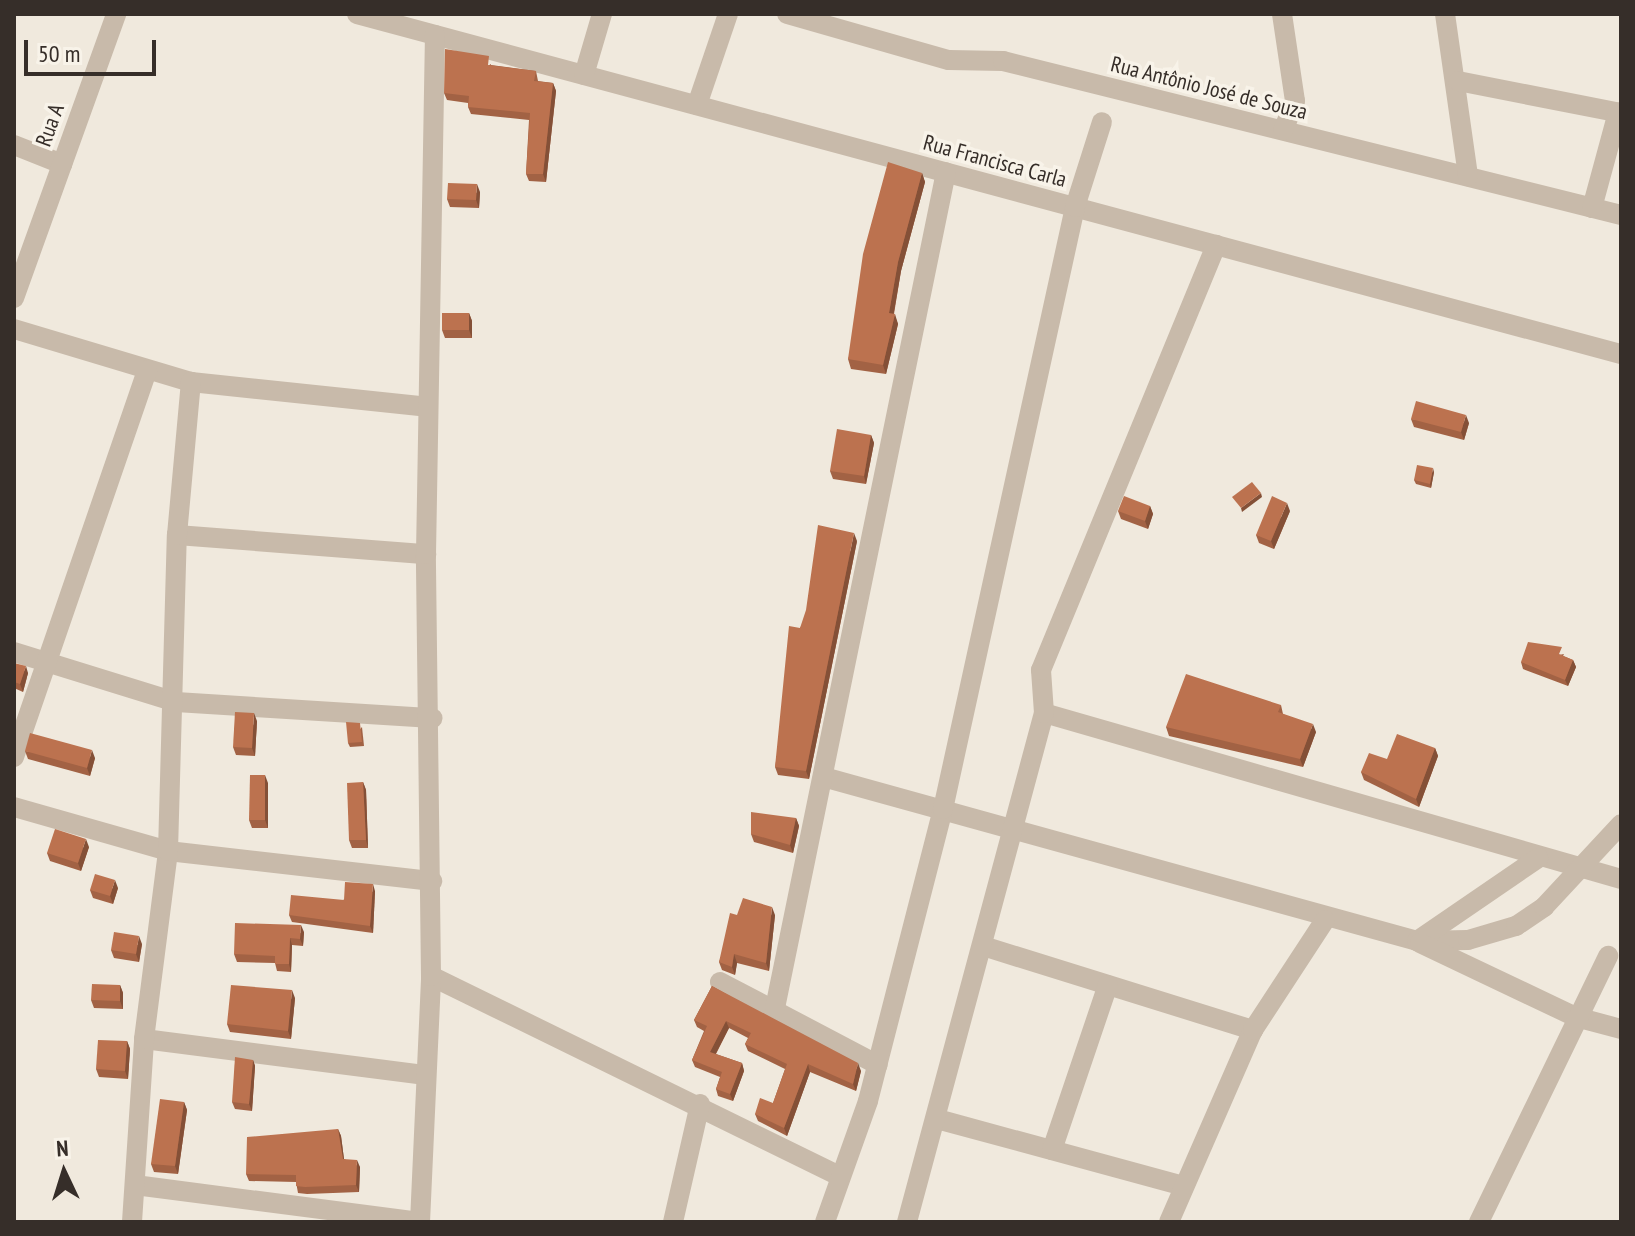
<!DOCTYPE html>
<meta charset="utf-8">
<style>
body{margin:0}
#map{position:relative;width:1635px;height:1236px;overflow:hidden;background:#f0e9dd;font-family:"PT Sans Narrow",sans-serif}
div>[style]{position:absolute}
.minor>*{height:20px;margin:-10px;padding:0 10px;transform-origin:10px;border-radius:10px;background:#c8baaa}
.wall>*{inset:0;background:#a26244}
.shaded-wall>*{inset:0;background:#845037}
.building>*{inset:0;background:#bc724f}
span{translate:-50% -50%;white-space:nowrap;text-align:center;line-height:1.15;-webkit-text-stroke:7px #f8f3e9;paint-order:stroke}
.street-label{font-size:22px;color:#362e29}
.frame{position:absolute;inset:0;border:16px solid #362e29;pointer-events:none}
.north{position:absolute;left:24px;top:1132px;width:80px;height:80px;-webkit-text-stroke:6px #f8f3e9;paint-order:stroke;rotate:356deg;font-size:22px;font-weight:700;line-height:32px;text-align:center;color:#362e29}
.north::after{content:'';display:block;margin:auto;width:28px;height:36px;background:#362e29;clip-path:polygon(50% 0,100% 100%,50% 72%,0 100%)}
.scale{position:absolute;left:24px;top:40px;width:132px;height:36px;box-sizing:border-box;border:4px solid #362e29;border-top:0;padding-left:10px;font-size:24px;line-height:28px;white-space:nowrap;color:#362e29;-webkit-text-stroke:6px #f8f3e9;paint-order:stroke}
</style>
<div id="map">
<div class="minor">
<i style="left:357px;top:14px;width:1309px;rotate:15.06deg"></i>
<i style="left:787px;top:14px;width:168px;rotate:15.9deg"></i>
<i style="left:949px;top:60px;width:54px;rotate:1.1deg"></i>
<i style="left:1003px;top:61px;width:637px;rotate:13.99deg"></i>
<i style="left:1282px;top:14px;width:88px;rotate:81.5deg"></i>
<i style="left:1295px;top:101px;width:31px;rotate:112deg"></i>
<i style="left:1445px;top:14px;width:164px;rotate:81.9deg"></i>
<i style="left:584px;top:75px;width:64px;rotate:-73.6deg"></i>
<i style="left:1458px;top:81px;width:166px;rotate:11.1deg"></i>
<i style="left:697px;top:105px;width:96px;rotate:-71.2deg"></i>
<i style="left:14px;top:145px;width:52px;rotate:21.6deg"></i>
<i style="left:1592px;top:208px;width:99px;rotate:-74.8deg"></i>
<i style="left:14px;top:298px;width:302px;rotate:-70.2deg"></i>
<i style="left:14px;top:329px;width:185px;rotate:16.7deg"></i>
<i style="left:191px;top:382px;width:237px;rotate:6deg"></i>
<i style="left:177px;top:535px;width:250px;rotate:4.4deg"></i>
<i style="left:14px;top:652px;width:170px;rotate:17.2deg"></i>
<i style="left:176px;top:702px;width:257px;rotate:3.6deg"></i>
<i style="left:1044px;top:713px;width:600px;rotate:16.05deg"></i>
<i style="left:14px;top:757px;width:409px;rotate:-71deg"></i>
<i style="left:827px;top:778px;width:612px;rotate:15.44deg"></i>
<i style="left:1417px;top:941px;width:51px;rotate:-1.1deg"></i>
<i style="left:1468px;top:940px;width:50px;rotate:-16.3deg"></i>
<i style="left:1516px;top:926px;width:34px;rotate:-34deg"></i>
<i style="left:1544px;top:907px;width:113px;rotate:-47.1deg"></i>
<i style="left:14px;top:807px;width:160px;rotate:15.9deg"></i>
<i style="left:168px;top:851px;width:266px;rotate:6.5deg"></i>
<i style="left:1417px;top:941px;width:147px;rotate:-34.4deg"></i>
<i style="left:1420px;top:943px;width:173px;rotate:25.4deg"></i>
<i style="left:1576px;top:1017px;width:47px;rotate:14.9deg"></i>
<i style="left:983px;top:946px;width:283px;rotate:17.3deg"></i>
<i style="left:431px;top:976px;width:453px;rotate:26.1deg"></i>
<i style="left:720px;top:982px;width:178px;rotate:27.7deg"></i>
<i style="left:775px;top:1008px;width:853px;rotate:-78.44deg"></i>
<i style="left:144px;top:1039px;width:284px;rotate:7.3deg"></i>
<i style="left:937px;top:1119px;width:256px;rotate:15.2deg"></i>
<i style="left:1052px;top:1150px;width:174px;rotate:-71.3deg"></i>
<i style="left:135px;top:1185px;width:285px;rotate:7.4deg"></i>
<i style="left:132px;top:1222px;width:183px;rotate:-86.2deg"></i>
<i style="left:144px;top:1039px;width:190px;rotate:-82.7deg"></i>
<i style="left:168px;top:851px;width:316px;rotate:-88.4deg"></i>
<i style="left:177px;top:535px;width:154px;rotate:-84.8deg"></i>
<i style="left:420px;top:1222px;width:246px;rotate:-87.4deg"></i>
<i style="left:431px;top:976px;width:422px;rotate:-90.7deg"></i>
<i style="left:426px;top:554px;width:519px;rotate:-89.01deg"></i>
<i style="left:673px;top:1222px;width:121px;rotate:-77.1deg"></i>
<i style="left:825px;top:1222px;width:128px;rotate:-70.4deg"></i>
<i style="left:868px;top:1101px;width:301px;rotate:-75.6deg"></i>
<i style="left:943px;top:809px;width:616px;rotate:-77.63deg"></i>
<i style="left:1075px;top:207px;width:89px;rotate:-72.4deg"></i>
<i style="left:907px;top:1222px;width:527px;rotate:-74.94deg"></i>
<i style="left:1044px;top:713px;width:43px;rotate:-94deg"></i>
<i style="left:1041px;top:670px;width:460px;rotate:-67.6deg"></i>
<i style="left:1169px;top:1222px;width:210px;rotate:-66.4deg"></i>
<i style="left:1253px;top:1030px;width:131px;rotate:-56.8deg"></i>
<i style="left:1479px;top:1222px;width:296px;rotate:-64.1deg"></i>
</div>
<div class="wall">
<i style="clip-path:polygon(491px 64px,491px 65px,536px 71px,538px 81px,553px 83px,556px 91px,546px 182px,529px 181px,526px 174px,529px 120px,471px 114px,468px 107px,468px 103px,447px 100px,444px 93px)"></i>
<i style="clip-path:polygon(922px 173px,925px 182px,901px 271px,894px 314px,898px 324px,886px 374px,851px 369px,848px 359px)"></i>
<i style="clip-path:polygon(480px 192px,479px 208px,450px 207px,447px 199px)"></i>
<i style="clip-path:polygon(469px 313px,472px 321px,472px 338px,445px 338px,442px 330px)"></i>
<i style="clip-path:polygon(1411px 419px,1469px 423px,1464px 440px,1414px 427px)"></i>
<i style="clip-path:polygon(871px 435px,874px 443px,866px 484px,833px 479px,830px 471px)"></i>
<i style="clip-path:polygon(1434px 472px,1431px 488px,1416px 484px,1414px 480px)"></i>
<i style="clip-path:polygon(1150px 506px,1153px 514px,1148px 529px,1121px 519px,1118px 511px)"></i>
<i style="clip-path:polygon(1290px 511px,1274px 549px,1259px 543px,1256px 535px)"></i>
<i style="clip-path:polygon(857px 541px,809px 779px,778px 775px,775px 767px,800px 628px)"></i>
<i style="clip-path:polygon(1564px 654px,1563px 656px,1573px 660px,1576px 667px,1568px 686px,1523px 669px,1521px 662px)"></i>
<i style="clip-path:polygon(14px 663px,28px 673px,23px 692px,14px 688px)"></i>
<i style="clip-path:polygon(1281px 705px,1283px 714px,1316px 732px,1303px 767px,1169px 736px,1166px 727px)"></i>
<i style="clip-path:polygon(257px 721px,255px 756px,236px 755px,233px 747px)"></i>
<i style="clip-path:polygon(362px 727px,364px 746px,350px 747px,348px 743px)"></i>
<i style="clip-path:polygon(1435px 748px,1438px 756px,1419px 807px,1364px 780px,1361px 772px,1387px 759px)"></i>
<i style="clip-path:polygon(25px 751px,95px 758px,90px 776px,28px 759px)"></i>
<i style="clip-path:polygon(363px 782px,366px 790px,368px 848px,352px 848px,349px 840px)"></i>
<i style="clip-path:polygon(268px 783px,268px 828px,252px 828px,249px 820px)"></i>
<i style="clip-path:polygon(796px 818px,799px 826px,793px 853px,754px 842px,751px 834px)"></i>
<i style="clip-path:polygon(89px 847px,81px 871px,50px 861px,47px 853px)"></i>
<i style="clip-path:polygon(118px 888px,113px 904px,93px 898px,90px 890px)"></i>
<i style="clip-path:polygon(375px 891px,373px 933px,292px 922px,289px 915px)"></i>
<i style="clip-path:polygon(737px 915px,775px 915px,769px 971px,737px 963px,735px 975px,722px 970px,719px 962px)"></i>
<i style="clip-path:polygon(304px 932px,303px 946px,292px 945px,291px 972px,277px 971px,275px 963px,237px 962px,234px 954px)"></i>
<i style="clip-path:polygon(142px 944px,139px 962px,114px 958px,111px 950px)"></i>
<i style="clip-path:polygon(120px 985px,123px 993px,123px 1009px,94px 1008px,91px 1000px)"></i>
<i style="clip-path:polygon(712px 986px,861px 1071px,856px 1091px,810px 1072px,787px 1136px,758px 1121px,755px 1114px,773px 1103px,785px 1069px,748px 1051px,745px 1044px,748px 1038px,729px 1028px,716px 1054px,742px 1063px,744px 1071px,733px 1101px,718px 1096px,716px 1089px,720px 1077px,695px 1067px,692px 1060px,704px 1031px,697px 1027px,694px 1020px)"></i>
<i style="clip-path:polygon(295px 998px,291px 1039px,230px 1032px,227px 1024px)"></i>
<i style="clip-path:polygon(127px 1041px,130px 1049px,128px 1079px,99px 1077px,96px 1069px)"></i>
<i style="clip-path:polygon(253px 1060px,255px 1066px,252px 1111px,235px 1109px,232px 1102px)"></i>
<i style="clip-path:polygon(184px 1102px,187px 1110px,178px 1174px,154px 1172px,151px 1164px)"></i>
<i style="clip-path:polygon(338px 1129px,341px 1136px,344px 1159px,360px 1167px,359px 1192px,307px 1194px,298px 1193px,296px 1182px,249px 1181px,246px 1174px)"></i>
</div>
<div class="shaded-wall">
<i style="clip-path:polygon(553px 83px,556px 91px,546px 182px,543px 174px)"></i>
<i style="clip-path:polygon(922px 173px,925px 182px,901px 271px,892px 323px,889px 313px,898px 262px)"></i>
<i style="clip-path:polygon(477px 184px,480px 192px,479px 208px,476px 200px)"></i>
<i style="clip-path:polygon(469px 313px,472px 321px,472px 338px,469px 330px)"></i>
<i style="clip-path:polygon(895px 314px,898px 324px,886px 374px,883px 365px)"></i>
<i style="clip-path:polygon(1466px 415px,1469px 423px,1464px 440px,1461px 432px)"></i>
<i style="clip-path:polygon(871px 435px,874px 443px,866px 484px,864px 476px)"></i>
<i style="clip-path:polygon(1433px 468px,1434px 472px,1431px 488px,1430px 484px)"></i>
<i style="clip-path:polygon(1261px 493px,1262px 497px,1242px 512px,1241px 508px)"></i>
<i style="clip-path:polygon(1287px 503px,1290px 511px,1274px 549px,1271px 541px)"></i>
<i style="clip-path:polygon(1150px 506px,1153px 514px,1148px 529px,1145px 521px)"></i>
<i style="clip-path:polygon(854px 533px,857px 541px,809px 779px,806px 771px)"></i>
<i style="clip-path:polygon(1573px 660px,1576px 667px,1568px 686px,1565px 680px)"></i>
<i style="clip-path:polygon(26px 666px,28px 673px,23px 692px,20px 684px)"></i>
<i style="clip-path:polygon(254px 713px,257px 721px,255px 756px,252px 748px)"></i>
<i style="clip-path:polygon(1313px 724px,1316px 732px,1303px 767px,1300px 759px)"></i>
<i style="clip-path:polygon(1435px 748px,1438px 756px,1419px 807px,1416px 799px)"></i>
<i style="clip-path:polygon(92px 750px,95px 758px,90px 776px,87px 768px)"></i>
<i style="clip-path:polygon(265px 775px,268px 783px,268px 828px,265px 820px)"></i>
<i style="clip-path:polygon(363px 782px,366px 790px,368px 848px,366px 840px)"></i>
<i style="clip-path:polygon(796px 818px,799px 826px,793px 853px,790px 845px)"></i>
<i style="clip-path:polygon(86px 839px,89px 847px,81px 871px,78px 863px)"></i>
<i style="clip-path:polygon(115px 880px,118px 888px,113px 904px,110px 896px)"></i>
<i style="clip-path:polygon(373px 884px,375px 891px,373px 933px,370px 926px)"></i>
<i style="clip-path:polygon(772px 907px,775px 915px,769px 971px,766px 963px)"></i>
<i style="clip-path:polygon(301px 925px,304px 932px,303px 946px,300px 939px)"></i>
<i style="clip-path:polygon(139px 936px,142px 944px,139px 962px,136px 954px)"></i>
<i style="clip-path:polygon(290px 938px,292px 945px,291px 972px,289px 964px)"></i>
<i style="clip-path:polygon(734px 954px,737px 963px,735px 975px,732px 967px)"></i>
<i style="clip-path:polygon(120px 985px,123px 993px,123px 1009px,120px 1001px)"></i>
<i style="clip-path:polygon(292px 990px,295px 998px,291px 1039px,288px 1031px)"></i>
<i style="clip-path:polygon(726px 1021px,729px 1028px,713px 1059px,710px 1052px)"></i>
<i style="clip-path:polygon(127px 1041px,130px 1049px,128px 1079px,125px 1071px)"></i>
<i style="clip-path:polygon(253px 1060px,255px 1066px,252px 1111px,249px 1104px)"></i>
<i style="clip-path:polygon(742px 1063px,744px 1071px,733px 1101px,730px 1094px)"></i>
<i style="clip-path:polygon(858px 1063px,861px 1071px,856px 1091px,853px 1084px)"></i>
<i style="clip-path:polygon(808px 1064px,810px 1072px,787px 1136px,784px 1128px)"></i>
<i style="clip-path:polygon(184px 1102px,187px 1110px,178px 1174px,175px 1166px)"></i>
<i style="clip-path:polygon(338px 1129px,341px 1136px,345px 1167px,343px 1159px)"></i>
<i style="clip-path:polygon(357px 1160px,360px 1167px,359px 1192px,356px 1185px)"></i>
</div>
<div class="building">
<i style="clip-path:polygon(445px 49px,489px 56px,488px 65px,536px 71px,534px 81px,553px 83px,543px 174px,526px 174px,530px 113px,468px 107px,469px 96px,444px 93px)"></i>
<i style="clip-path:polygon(888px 162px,922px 173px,898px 262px,889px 313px,895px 314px,883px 365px,848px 359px,863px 254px)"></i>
<i style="clip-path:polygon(448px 183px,477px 184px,476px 200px,447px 199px)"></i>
<i style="clip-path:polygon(442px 313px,469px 313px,469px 330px,442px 330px)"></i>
<i style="clip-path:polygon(1416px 401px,1466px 415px,1461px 432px,1411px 419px)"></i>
<i style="clip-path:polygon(837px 429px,871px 435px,864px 476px,830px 471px)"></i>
<i style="clip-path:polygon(1417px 465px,1433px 468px,1430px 484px,1414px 480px)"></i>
<i style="clip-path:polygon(1252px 482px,1261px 493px,1241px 508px,1232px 497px)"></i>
<i style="clip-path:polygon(1124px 496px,1150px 506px,1145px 521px,1118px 511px)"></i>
<i style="clip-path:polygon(1272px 496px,1287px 503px,1271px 541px,1256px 535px)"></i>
<i style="clip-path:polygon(818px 525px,854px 533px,806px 771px,775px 767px,789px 626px,800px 628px,806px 610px)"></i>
<i style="clip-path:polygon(1528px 642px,1562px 647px,1559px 654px,1573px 660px,1565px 680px,1521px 662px)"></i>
<i style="clip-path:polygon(14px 663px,26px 666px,20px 684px,14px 682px)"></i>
<i style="clip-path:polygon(1186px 674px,1281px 705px,1278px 712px,1313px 724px,1300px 759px,1166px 727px)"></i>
<i style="clip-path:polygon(235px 712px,254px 713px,252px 748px,233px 747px)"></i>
<i style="clip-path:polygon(346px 722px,360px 723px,362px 742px,348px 743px)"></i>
<i style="clip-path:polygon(30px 733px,92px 750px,87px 768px,25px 751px)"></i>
<i style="clip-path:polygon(1397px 734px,1435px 748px,1416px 799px,1361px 772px,1369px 753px,1387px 759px)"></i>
<i style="clip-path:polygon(250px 775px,265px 775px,265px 820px,249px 820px)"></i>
<i style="clip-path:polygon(363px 782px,366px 840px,349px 840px,347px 783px)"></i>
<i style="clip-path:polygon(751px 812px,796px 818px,790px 845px,751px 834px)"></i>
<i style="clip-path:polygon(55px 829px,86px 839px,78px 863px,47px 853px)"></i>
<i style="clip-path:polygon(95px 874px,115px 880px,110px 896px,90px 890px)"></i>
<i style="clip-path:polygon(345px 882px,373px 884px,370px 926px,289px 915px,291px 895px,344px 900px)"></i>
<i style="clip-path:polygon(743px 898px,772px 907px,766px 963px,734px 954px,732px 967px,719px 962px,730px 913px,737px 915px)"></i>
<i style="clip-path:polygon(235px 923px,301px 925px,300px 939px,290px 938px,289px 964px,275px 964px,275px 956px,234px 954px)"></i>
<i style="clip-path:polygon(114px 932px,139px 936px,136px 954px,111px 950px)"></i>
<i style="clip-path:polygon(92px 984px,120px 985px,120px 1001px,91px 1000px)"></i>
<i style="clip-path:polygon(231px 985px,292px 990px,288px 1031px,227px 1024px)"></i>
<i style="clip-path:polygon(712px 986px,858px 1063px,853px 1084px,808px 1064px,784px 1128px,755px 1114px,760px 1098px,773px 1103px,787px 1064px,745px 1044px,751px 1033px,726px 1021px,710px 1052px,742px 1063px,730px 1094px,716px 1089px,722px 1072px,692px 1060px,707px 1026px,694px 1020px)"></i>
<i style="clip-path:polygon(98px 1040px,127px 1041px,125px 1071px,96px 1069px)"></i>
<i style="clip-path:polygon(235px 1057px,253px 1060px,249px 1104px,232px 1102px)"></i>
<i style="clip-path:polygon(160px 1099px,184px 1102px,175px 1166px,151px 1164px)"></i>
<i style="clip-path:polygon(338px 1129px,343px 1159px,357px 1160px,356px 1185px,305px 1187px,296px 1186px,296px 1175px,246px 1174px,247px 1137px)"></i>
</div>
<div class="street-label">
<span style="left:1209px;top:88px;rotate:14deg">Rua Antônio José de Souza</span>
<span style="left:50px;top:125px;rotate:-70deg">Rua A</span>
<span style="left:995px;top:161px;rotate:15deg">Rua Francisca Carla</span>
</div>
<div class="frame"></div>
<div class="north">N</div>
<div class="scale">50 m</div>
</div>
